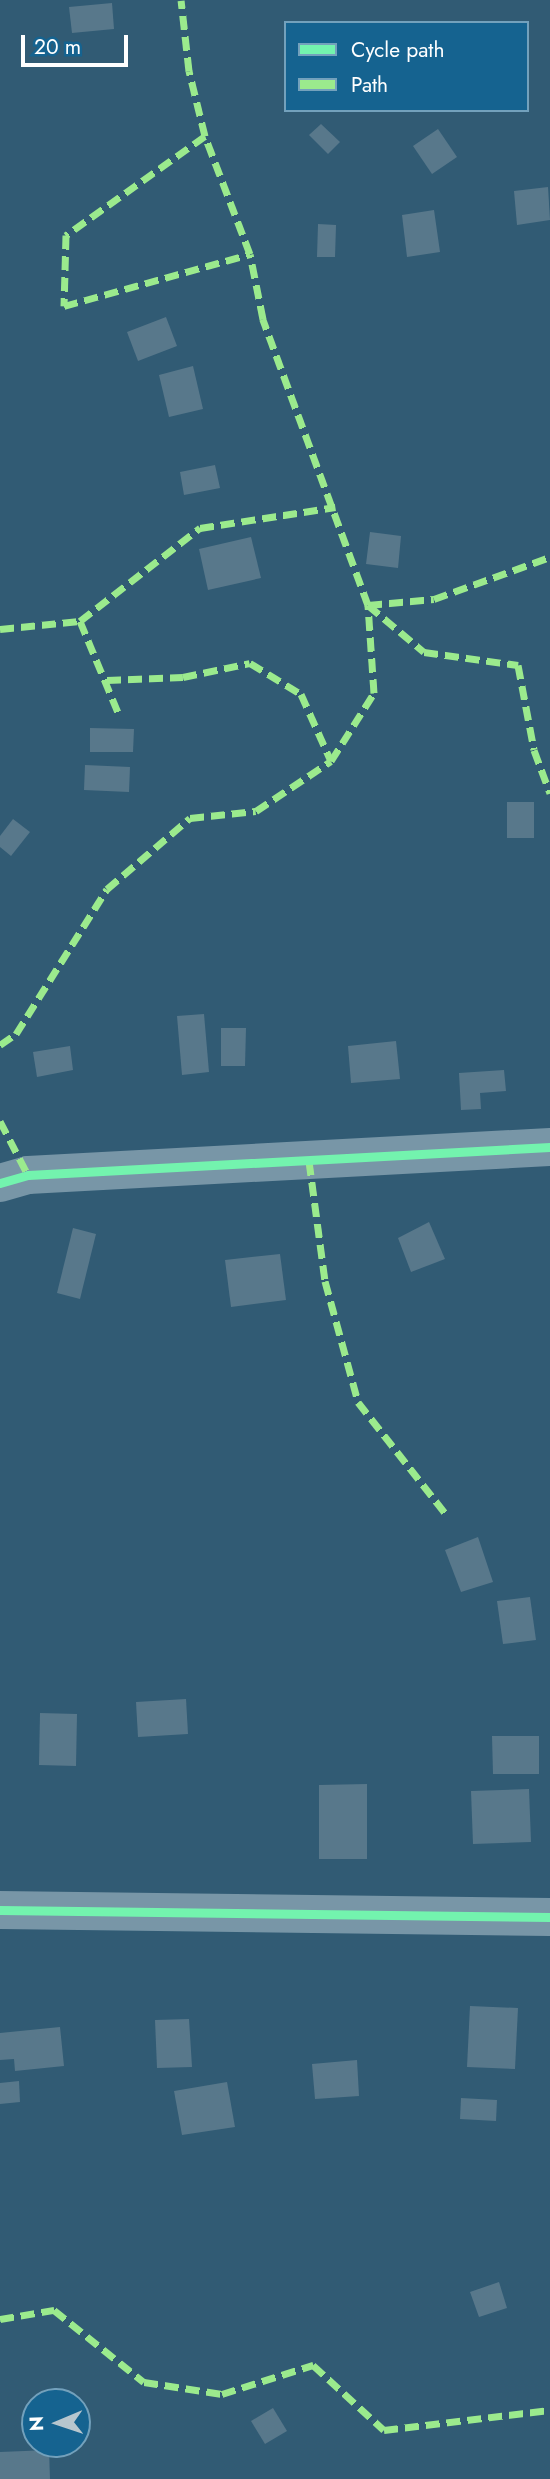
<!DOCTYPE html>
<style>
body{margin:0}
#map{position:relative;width:550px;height:2479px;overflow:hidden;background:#315b74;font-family:Jost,sans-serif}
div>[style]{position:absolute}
.building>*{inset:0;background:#58788b}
.minor>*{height:38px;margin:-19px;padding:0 19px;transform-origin:19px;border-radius:19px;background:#7896a7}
.quiet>*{height:7px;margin-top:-3.5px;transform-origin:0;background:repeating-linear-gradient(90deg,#9bea8d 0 14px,transparent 0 21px)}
.cycleway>*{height:9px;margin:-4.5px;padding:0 4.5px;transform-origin:4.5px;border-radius:4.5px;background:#73f3ae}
span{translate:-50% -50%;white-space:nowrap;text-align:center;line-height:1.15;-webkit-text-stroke:6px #156390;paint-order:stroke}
.legend{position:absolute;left:284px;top:21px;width:245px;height:91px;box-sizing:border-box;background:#156390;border:2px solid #73a1bc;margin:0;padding:9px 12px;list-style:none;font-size:21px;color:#fff}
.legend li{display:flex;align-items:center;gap:14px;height:35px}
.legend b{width:35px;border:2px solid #73a1bc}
.north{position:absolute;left:21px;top:2388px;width:70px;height:70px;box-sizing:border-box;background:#156390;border:2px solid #73a1bc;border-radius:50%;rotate:268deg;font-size:19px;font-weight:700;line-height:28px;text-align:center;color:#fff}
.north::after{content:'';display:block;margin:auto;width:24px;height:32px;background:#b7c6ce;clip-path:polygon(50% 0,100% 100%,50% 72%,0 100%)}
.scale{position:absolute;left:21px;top:35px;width:107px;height:32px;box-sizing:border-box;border:4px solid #fff;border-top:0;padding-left:9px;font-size:21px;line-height:24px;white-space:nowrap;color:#fff;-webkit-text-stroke:5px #156390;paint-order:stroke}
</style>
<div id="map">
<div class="building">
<i style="clip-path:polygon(112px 3px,114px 29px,72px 33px,69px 7px)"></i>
<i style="clip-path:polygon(321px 124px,340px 142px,328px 154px,309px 135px)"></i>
<i style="clip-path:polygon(438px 129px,457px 157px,432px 174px,413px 146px)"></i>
<i style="clip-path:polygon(548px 187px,550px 220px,517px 225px,514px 191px)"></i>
<i style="clip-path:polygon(434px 210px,440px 252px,407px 257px,402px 215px)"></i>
<i style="clip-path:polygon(318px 224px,336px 225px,335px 257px,317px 257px)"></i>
<i style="clip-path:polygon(166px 317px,177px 346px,138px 361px,127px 332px)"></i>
<i style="clip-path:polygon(193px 366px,203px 409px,169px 417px,159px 375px)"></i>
<i style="clip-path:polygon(215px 465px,220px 488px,184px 495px,180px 472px)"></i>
<i style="clip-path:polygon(370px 532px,401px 536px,398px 568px,366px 564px)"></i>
<i style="clip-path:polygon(251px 537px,261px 578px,208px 590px,199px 549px)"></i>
<i style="clip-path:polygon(90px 728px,134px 729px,133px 752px,90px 752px)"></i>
<i style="clip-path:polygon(85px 765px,130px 767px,129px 792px,84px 790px)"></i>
<i style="clip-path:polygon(507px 802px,534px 802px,534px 838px,507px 838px)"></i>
<i style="clip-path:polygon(13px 819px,30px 832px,11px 856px,0 847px,0 836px)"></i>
<i style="clip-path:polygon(204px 1014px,209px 1072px,182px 1075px,177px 1016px)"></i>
<i style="clip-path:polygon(221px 1028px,246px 1028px,245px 1066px,221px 1066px)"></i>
<i style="clip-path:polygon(396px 1041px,400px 1079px,351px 1083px,348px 1046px)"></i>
<i style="clip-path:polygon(70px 1046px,73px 1070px,37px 1077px,33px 1052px)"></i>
<i style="clip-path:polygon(504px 1070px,506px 1091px,480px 1093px,481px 1109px,461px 1110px,459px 1073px)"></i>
<i style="clip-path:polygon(429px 1222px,445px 1259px,411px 1272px,398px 1238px)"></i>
<i style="clip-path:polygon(73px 1228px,96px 1234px,80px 1299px,57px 1293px)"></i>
<i style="clip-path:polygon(280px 1254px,286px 1300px,231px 1307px,225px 1260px)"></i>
<i style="clip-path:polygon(478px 1537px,493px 1582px,461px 1592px,445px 1550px)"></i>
<i style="clip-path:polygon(530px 1597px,536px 1640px,503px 1644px,497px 1601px)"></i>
<i style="clip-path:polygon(186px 1699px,188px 1734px,138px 1737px,136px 1702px)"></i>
<i style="clip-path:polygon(40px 1713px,77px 1714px,76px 1766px,39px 1765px)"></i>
<i style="clip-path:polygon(492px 1736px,539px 1736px,539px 1774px,493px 1774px)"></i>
<i style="clip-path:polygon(367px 1784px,367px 1859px,319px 1859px,319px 1785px)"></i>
<i style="clip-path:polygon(529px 1789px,531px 1842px,473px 1844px,471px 1791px)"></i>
<i style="clip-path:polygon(470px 2006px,518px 2008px,515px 2069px,467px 2067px)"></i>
<i style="clip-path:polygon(189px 2019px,192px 2067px,157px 2068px,155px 2020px)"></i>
<i style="clip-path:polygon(60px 2027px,64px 2066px,15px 2071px,14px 2059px,0 2060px,0 2033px)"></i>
<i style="clip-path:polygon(357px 2060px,359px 2096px,315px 2099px,312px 2064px)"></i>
<i style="clip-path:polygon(19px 2081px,20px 2102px,0 2104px,0 2083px)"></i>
<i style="clip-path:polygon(227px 2082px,235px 2127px,182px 2135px,174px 2091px)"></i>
<i style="clip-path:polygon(461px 2098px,497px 2100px,496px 2121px,460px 2119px)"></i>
<i style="clip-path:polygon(499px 2282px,507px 2308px,479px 2317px,470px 2292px)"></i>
<i style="clip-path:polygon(273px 2408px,287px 2431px,265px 2444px,251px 2421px)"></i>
<i style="clip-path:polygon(49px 2450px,50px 2479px,0 2479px,0 2452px)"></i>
</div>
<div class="minor">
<i style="left:0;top:1183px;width:29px;rotate:-16deg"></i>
<i style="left:28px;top:1175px;width:523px;rotate:-3.07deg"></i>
<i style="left:0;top:1910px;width:550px;rotate:0.73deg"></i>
</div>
<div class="quiet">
<i style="left:205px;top:136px;width:171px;rotate:144.5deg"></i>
<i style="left:66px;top:235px;width:71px;rotate:91.6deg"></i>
<i style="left:64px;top:306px;width:193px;rotate:-15.6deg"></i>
<i style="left:368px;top:605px;width:73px;rotate:40deg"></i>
<i style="left:424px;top:652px;width:95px;rotate:7.9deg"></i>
<i style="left:518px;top:665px;width:86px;rotate:79.3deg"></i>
<i style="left:534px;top:750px;width:46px;rotate:69.6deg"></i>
<i style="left:368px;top:605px;width:66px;rotate:-5.2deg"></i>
<i style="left:434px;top:599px;width:123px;rotate:-19.9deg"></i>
<i style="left:80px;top:621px;width:152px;rotate:-37.8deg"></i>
<i style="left:200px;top:528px;width:137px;rotate:-8.8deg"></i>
<i style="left:0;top:629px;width:80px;rotate:-5.7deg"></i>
<i style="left:80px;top:621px;width:104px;rotate:67.4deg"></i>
<i style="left:107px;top:680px;width:76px;rotate:-2.3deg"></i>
<i style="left:183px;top:677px;width:68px;rotate:-11.8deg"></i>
<i style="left:250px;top:663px;width:60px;rotate:31.3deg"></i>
<i style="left:301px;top:694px;width:73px;rotate:65.9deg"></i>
<i style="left:0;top:1045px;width:19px;rotate:-35deg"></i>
<i style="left:16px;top:1034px;width:171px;rotate:-57.9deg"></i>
<i style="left:107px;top:889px;width:109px;rotate:-40.5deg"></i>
<i style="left:190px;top:818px;width:66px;rotate:-6.1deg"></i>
<i style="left:256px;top:811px;width:90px;rotate:-33.7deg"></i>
<i style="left:331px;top:761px;width:80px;rotate:-57.7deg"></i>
<i style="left:374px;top:693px;width:88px;rotate:-93.9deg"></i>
<i style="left:368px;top:605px;width:305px;rotate:-110.2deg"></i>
<i style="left:263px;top:319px;width:66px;rotate:-101.3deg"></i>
<i style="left:250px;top:254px;width:126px;rotate:-110.9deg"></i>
<i style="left:205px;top:136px;width:67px;rotate:-103.8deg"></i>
<i style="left:189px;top:71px;width:71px;rotate:-96.4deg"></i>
<i style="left:0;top:1121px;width:61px;rotate:62.6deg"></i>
<i style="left:309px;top:1161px;width:121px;rotate:82.4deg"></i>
<i style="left:325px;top:1281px;width:125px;rotate:74.7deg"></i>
<i style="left:358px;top:1402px;width:141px;rotate:51.9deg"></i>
<i style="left:0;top:2319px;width:55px;rotate:-9.5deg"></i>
<i style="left:54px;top:2310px;width:115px;rotate:38.7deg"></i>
<i style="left:144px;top:2382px;width:79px;rotate:8.7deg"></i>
<i style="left:222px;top:2394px;width:96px;rotate:-17.7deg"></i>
<i style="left:313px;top:2365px;width:96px;rotate:42.5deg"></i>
<i style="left:384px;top:2430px;width:167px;rotate:-6.9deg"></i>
</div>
<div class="cycleway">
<i style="left:0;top:1183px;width:29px;rotate:-16deg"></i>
<i style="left:28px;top:1175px;width:523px;rotate:-3.07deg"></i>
<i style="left:0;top:1910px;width:550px;rotate:0.73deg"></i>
</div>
<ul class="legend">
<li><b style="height:9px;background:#73f3ae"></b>Cycle path</li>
<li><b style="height:9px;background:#9bea8d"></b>Path</li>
</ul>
<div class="north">N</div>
<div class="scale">20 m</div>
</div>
